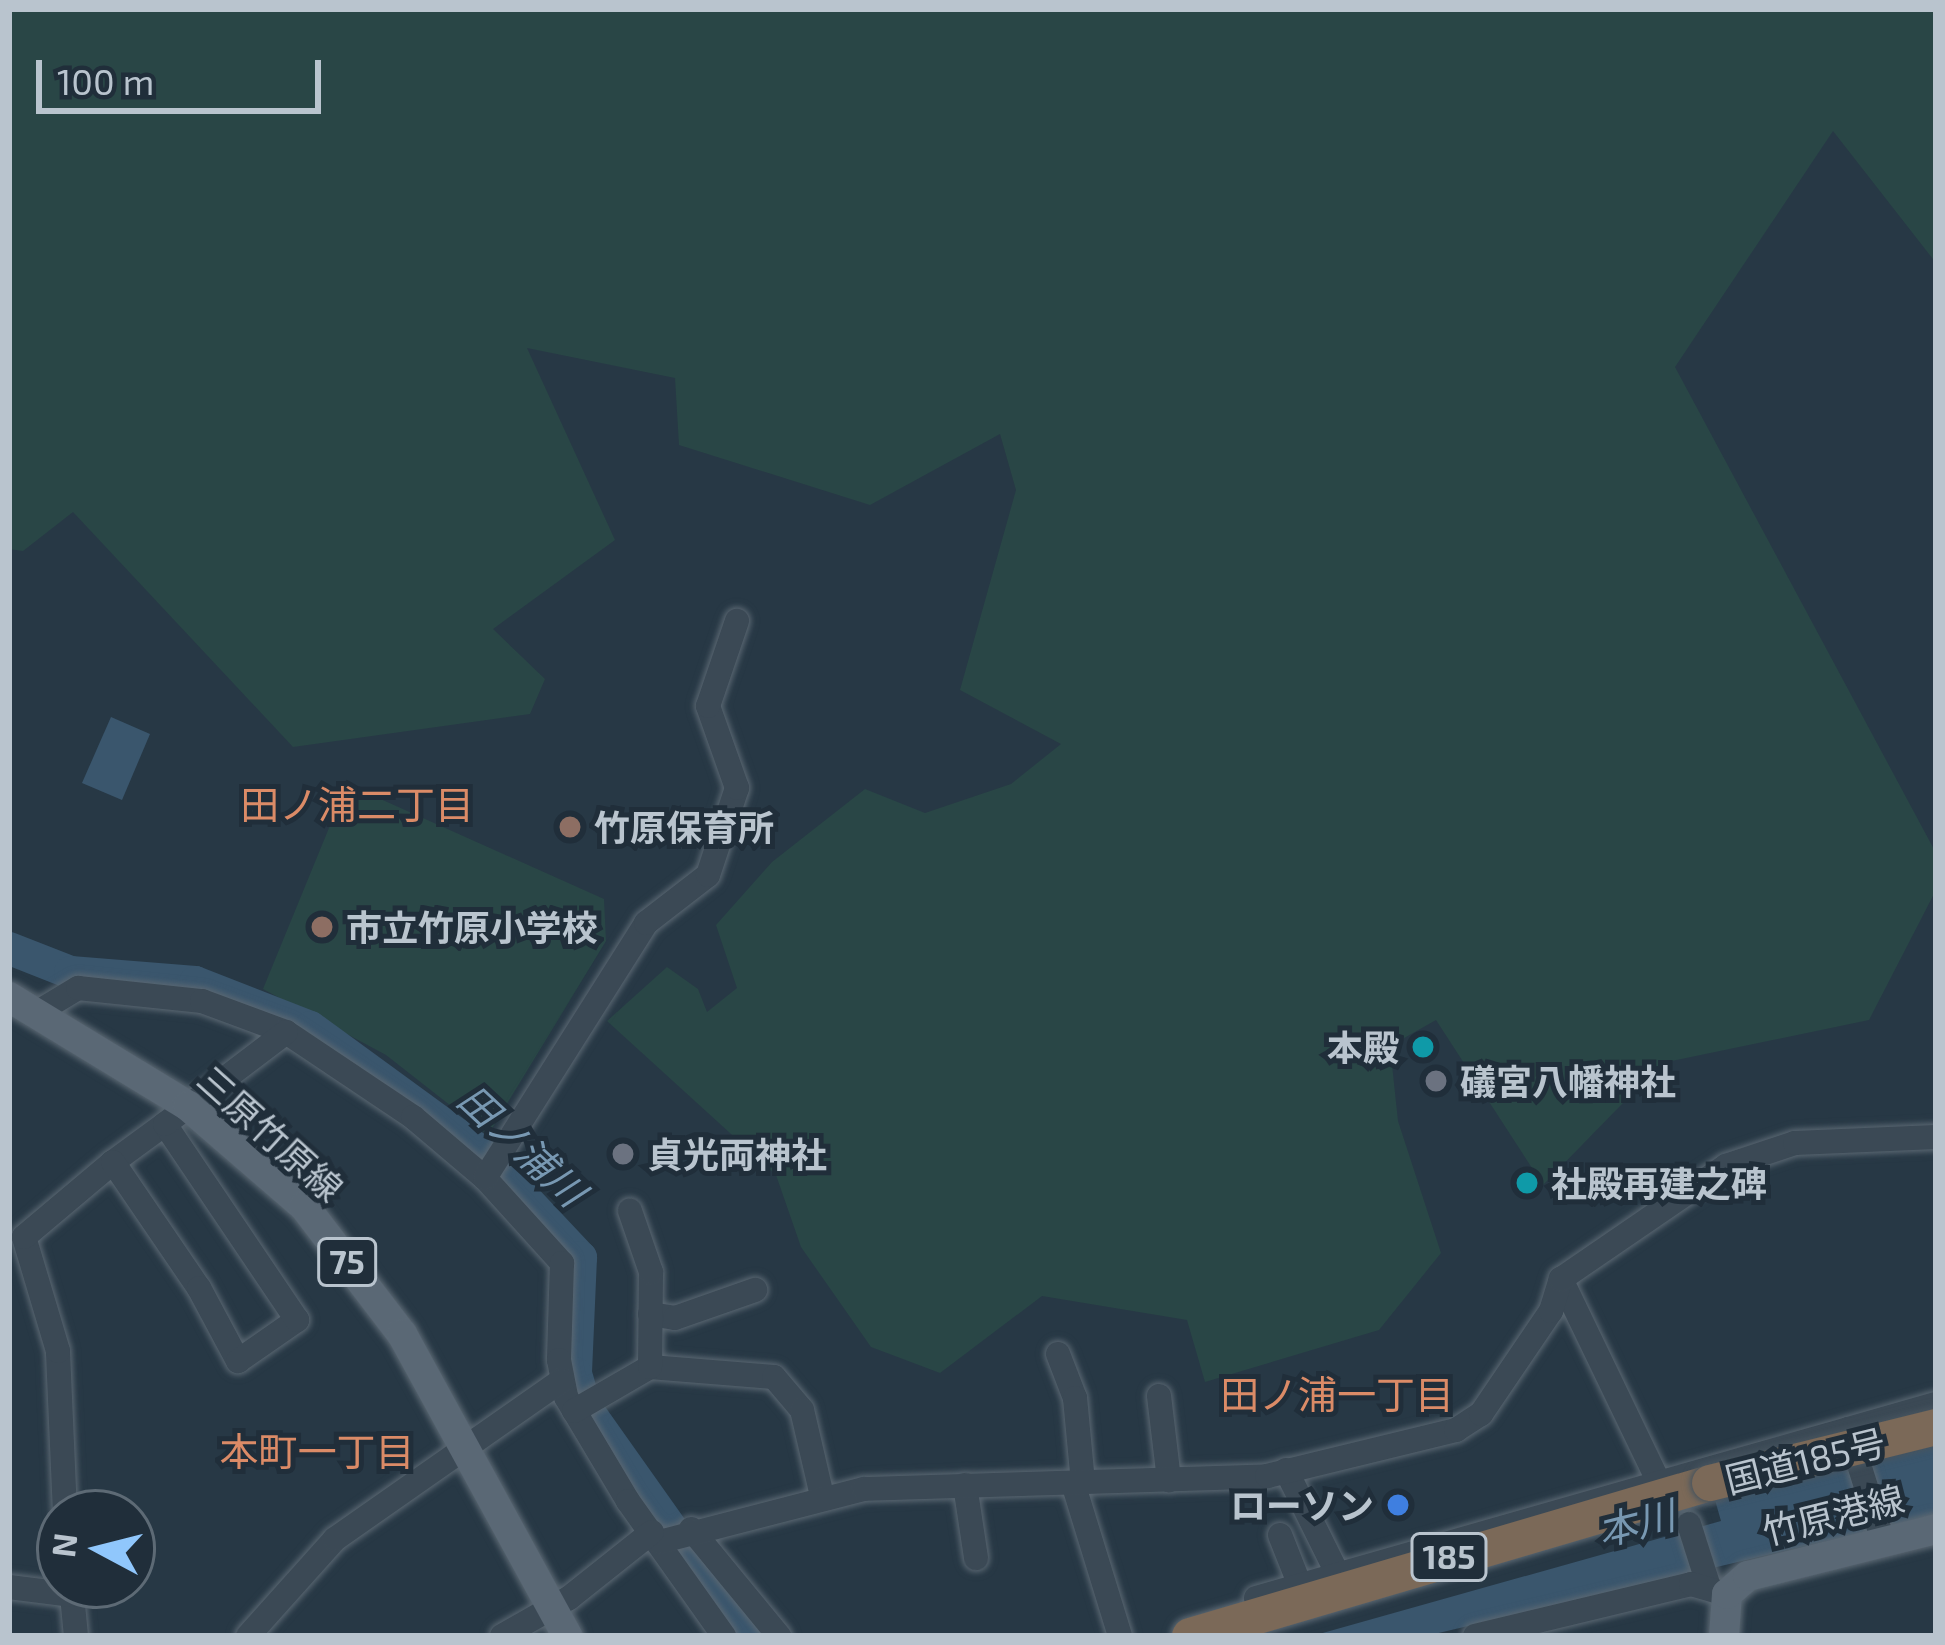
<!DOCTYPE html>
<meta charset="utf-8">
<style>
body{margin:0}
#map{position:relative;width:1945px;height:1645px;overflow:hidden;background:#273845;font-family:"Exo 2","Noto Sans JP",sans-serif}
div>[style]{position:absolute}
.green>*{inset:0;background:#294646}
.water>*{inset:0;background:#3a566d}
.river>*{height:33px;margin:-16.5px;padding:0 16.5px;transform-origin:16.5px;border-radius:16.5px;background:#3a566d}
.roads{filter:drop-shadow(0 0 3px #5a6772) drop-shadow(0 0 3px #5a6772)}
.minor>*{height:24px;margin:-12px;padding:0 12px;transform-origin:12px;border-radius:12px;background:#3b4955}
.major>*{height:30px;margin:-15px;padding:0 15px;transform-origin:15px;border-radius:15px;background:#5a6875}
.highway>*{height:36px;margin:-18px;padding:0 18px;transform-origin:18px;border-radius:18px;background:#7b6958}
.bridges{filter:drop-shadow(0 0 3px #46545f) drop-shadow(0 0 3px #46545f)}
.highway-bridge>*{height:36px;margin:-18px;padding:0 18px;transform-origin:18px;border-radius:18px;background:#7b6958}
.dots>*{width:33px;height:33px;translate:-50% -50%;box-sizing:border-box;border:6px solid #202e3a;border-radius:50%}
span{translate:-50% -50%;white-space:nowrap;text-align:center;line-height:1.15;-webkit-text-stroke:10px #202e3a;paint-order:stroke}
.shield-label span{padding:3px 9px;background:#202e3a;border:3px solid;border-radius:9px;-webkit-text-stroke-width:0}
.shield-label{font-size:33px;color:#b9c4ce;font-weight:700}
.poi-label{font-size:36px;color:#b9c4ce;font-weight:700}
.left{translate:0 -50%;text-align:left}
.right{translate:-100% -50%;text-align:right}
.street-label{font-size:36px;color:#b9c4ce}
.neighbourhood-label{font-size:39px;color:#db8b67}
.water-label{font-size:39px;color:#7898b2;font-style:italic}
.frame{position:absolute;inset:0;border:12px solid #b9c4ce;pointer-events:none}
.north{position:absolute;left:36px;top:1489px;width:120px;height:120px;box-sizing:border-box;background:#202e3a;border:3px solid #5d6a75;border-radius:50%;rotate:277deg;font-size:33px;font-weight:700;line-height:48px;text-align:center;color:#b9c4ce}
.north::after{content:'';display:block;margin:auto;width:42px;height:54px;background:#90c7fc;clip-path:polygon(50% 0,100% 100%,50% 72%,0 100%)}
.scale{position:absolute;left:36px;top:60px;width:285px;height:54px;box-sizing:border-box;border:6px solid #b9c4ce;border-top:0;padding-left:15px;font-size:36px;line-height:42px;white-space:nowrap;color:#b9c4ce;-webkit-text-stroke:9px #202e3a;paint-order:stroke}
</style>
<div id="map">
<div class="green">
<i style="clip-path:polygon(9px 9px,1936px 9px,1936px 263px,1833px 131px,1675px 367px,1936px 853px,1936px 890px,1869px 1020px,1662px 1063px,1543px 1185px,1436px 1020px,1390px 1046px,1398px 1121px,1441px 1253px,1379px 1330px,1205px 1382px,1187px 1320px,1042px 1296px,940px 1373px,871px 1347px,801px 1247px,776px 1175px,607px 1021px,667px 967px,698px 989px,707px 1012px,737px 988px,716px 925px,772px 862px,865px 789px,925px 813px,1011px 784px,1061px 744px,960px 690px,1016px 490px,1000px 434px,870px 505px,679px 445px,675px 378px,527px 348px,615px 540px,493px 629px,545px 679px,530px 714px,293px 747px,73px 512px,23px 551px,9px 549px)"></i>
<i style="clip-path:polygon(347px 784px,604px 899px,606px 941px,488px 1135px,386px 1055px,263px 989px)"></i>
</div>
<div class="water">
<i style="clip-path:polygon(111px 717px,150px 734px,122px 800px,82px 783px)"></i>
<i style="clip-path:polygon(1936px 1416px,1936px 1515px,1426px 1636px,1312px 1636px,1721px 1521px,1707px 1472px)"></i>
</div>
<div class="river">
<i style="left:9px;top:948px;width:66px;rotate:21.5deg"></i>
<i style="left:70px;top:972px;width:125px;rotate:4.6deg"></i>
<i style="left:195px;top:982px;width:123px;rotate:21.4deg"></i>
<i style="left:310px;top:1027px;width:210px;rotate:36.1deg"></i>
<i style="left:480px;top:1151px;width:146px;rotate:46.7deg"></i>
<i style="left:580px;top:1257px;width:116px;rotate:92.5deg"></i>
<i style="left:575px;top:1373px;width:35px;rotate:74deg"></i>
<i style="left:585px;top:1407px;width:281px;rotate:54.7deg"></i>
</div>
<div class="roads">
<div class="minor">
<i style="left:38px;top:1012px;width:47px;rotate:-31deg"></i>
<i style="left:78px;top:988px;width:125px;rotate:6deg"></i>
<i style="left:202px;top:1001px;width:90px;rotate:20.3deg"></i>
<i style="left:286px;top:1032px;width:153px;rotate:33.8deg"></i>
<i style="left:413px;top:1117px;width:94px;rotate:40.3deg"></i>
<i style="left:485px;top:1178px;width:115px;rotate:47.8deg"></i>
<i style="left:562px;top:1263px;width:97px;rotate:91.8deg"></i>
<i style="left:559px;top:1360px;width:38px;rotate:79deg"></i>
<i style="left:566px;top:1397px;width:121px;rotate:59.2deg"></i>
<i style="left:628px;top:1501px;width:166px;rotate:54.6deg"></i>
<i style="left:113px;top:1162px;width:64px;rotate:-36.2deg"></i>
<i style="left:485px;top:1178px;width:302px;rotate:-57.7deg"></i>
<i style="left:646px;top:923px;width:78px;rotate:-37.7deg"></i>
<i style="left:708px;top:875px;width:92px;rotate:-71.6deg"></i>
<i style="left:737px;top:788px;width:87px;rotate:-109.5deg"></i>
<i style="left:708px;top:706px;width:90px;rotate:-71.2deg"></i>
<i style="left:1561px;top:1279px;width:237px;rotate:64.3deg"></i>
<i style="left:650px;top:1314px;width:25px;rotate:9deg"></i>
<i style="left:675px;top:1318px;width:85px;rotate:-19.3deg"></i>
<i style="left:1058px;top:1354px;width:47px;rotate:68.9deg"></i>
<i style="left:1075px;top:1398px;width:85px;rotate:84.6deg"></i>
<i style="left:650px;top:1367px;width:124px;rotate:4.6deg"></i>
<i style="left:774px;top:1377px;width:43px;rotate:49.7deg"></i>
<i style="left:802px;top:1410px;width:88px;rotate:76.9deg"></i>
<i style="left:1159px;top:1396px;width:85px;rotate:83.2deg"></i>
<i style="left:574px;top:1411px;width:88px;rotate:-30.1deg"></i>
<i style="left:650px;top:1367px;width:95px;rotate:-89.4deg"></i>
<i style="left:651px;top:1272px;width:65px;rotate:-109deg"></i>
<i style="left:1286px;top:1470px;width:124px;rotate:63.6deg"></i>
<i style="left:1073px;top:1483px;width:160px;rotate:72.9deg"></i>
<i style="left:965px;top:1485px;width:74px;rotate:81.4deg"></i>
<i style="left:65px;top:1513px;width:162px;rotate:-92.5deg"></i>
<i style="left:58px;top:1351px;width:119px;rotate:-106.6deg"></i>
<i style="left:24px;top:1237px;width:116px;rotate:-40.1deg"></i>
<i style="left:113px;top:1162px;width:153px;rotate:55.7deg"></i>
<i style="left:199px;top:1288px;width:83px;rotate:61.9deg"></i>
<i style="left:238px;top:1361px;width:72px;rotate:-34.8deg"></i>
<i style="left:297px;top:1320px;width:236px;rotate:-124deg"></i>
<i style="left:165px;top:1124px;width:152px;rotate:-37.2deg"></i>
<i style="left:1689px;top:1524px;width:66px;rotate:72.4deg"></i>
<i style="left:691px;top:1529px;width:139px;rotate:50.6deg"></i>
<i style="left:1280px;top:1535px;width:52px;rotate:68.4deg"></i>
<i style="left:1883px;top:1541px;width:117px;rotate:-107.4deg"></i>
<i style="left:1848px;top:1429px;width:91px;rotate:-15.9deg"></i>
<i style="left:659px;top:1542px;width:212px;rotate:-14.5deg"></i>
<i style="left:864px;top:1489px;width:403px;rotate:-1.8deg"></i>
<i style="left:1267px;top:1476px;width:195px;rotate:-13.7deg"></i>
<i style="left:1456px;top:1430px;width:30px;rotate:-33deg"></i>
<i style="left:1481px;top:1414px;width:125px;rotate:-55.8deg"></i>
<i style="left:1551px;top:1311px;width:34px;rotate:-73deg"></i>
<i style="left:1561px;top:1279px;width:200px;rotate:-34.4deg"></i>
<i style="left:1726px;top:1166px;width:73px;rotate:-18.4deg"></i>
<i style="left:1795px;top:1143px;width:141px;rotate:-2.4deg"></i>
<i style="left:71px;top:1585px;width:51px;rotate:84.4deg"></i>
<i style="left:9px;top:1587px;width:64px;rotate:7.2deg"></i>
<i style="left:1256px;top:1598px;width:616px;rotate:-15.93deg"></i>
<i style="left:248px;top:1636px;width:130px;rotate:-48.1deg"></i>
<i style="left:335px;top:1539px;width:276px;rotate:-35deg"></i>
<i style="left:502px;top:1636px;width:77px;rotate:-29.6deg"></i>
<i style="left:569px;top:1598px;width:106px;rotate:-38.5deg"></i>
<i style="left:1475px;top:1636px;width:222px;rotate:-13.5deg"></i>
<i style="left:1691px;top:1584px;width:37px;rotate:16deg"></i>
</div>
<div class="major">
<i style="left:9px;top:997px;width:210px;rotate:31.3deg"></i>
<i style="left:188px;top:1106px;width:153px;rotate:40.8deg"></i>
<i style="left:304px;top:1206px;width:161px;rotate:52.6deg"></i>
<i style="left:402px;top:1334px;width:344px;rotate:61.3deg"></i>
<i style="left:1724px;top:1636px;width:42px;rotate:-85.9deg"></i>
<i style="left:1727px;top:1594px;width:28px;rotate:-41deg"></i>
<i style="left:1748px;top:1576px;width:194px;rotate:-14deg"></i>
</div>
<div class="highway">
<i style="left:1190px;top:1636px;width:542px;rotate:-16.4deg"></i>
</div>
</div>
<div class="bridges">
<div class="highway-bridge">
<i style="left:1710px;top:1483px;width:233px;rotate:-13.9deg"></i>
</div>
</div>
<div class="dots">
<i style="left:570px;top:827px;background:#8d6e63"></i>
<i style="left:322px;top:927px;background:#8d6e63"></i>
<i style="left:1423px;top:1047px;background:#0f9aa8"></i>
<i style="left:1436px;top:1081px;background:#6b7280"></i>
<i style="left:623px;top:1154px;background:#6b7280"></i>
<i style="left:1527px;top:1183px;background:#0f9aa8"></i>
<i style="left:1398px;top:1505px;background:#3f7fe0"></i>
</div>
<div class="shield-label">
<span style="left:347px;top:1262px">75</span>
<span style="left:1449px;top:1557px">185</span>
</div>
<div class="poi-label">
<span class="left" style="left:594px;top:827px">竹原保育所</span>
<span class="left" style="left:346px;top:927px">市立竹原小学校</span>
<span class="right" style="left:1399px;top:1047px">本殿</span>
<span class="left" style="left:1460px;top:1081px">礒宮八幡神社</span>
<span class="left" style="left:647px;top:1154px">貞光両神社</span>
<span class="left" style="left:1551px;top:1183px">社殿再建之碑</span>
<span class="right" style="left:1374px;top:1505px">ローソン</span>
</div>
<div class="street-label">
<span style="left:271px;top:1133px;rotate:42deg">三原竹原線</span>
<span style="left:1805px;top:1460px;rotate:-14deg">国道185号</span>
<span style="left:1833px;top:1514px;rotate:-14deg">竹原港線</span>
</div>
<div class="neighbourhood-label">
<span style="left:357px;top:804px">田ノ浦二丁目</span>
<span style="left:1337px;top:1394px">田ノ浦一丁目</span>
<span style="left:317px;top:1451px">本町一丁目</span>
</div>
<div class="water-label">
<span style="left:522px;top:1145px;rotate:43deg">田ノ浦川</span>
<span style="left:1636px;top:1523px;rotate:-14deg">本川</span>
</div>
<div class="frame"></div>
<div class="north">N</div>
<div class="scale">100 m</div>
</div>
